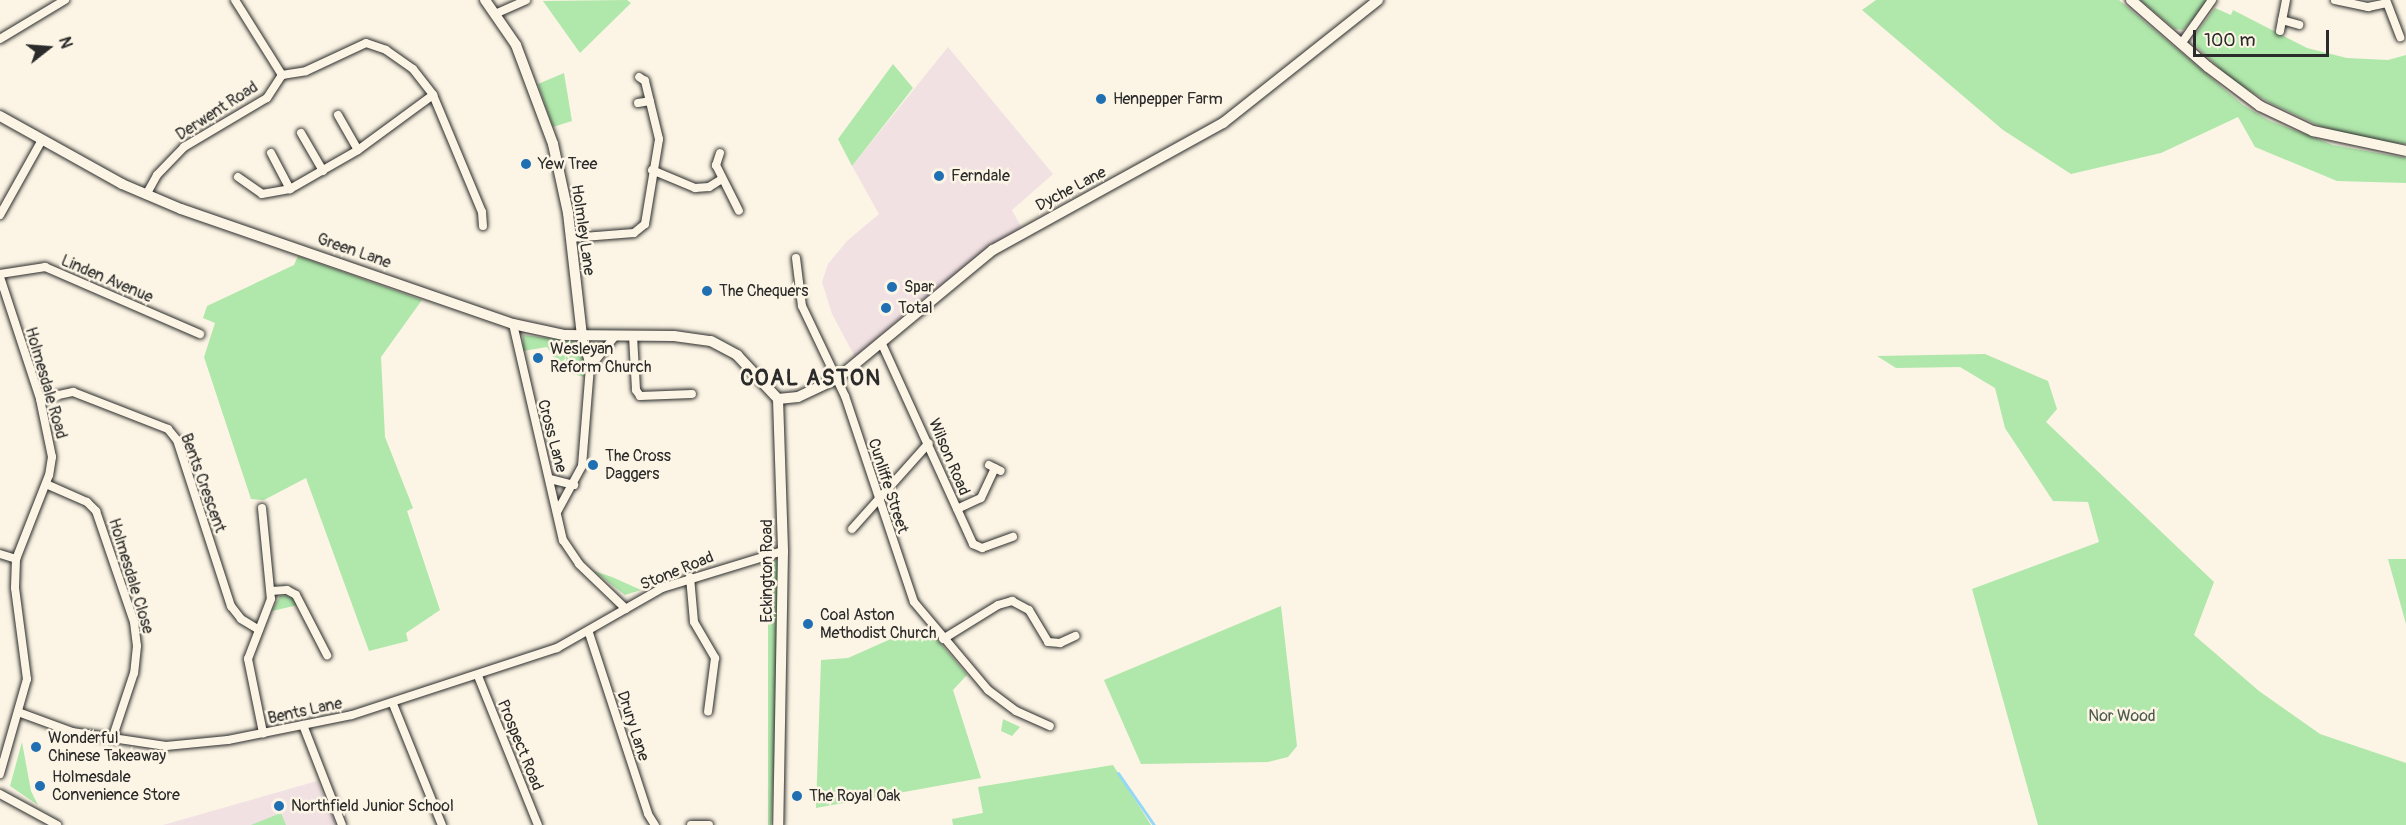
<!DOCTYPE html>
<style>
body{margin:0}
#map{position:relative;width:2406px;height:825px;overflow:hidden;background:#fcf5e5;font-family:Pangolin,sans-serif}
div>[style]{position:absolute}
.built>*{inset:0;background:#f1e1e3}
.green>*{inset:0;background:#b0e7ab}
.stream>*{height:3px;margin:-1.5px;padding:0 1.5px;transform-origin:1.5px;border-radius:1.5px;background:#95d7f6}
.roads{filter:drop-shadow(0 0 2px #2b2b2b) drop-shadow(0 0 2px #2b2b2b)}
.minor>*{height:8px;margin:-4px;padding:0 4px;transform-origin:4px;border-radius:4px;background:#fcf5e5}
.secondary>*{height:10px;margin:-5px;padding:0 5px;transform-origin:5px;border-radius:5px;background:#fcf5e5}
.dots>*{width:16px;height:16px;translate:-50% -50%;box-sizing:border-box;border:3px solid #fcf5e5;border-radius:50%}
span{translate:-50% -50%;white-space:nowrap;text-align:center;line-height:1.15;-webkit-text-stroke:5px #fcf5e5;paint-order:stroke}
.poi-label{font-size:16px;color:#2b2b2b}
.left{translate:0 -50%;text-align:left}
.street-label{font-size:16px;color:#2b2b2b}
.park-label{font-size:16px;color:#4c5a4b}
.district-label{font-size:22px;color:#2b2b2b;font-weight:700;letter-spacing:1.5px}
.north{position:absolute;left:18px;top:18px;width:60px;height:60px;-webkit-text-stroke:4px #fcf5e5;paint-order:stroke;rotate:73deg;font-size:16px;font-weight:700;line-height:24px;text-align:center;color:#2b2b2b}
.north::after{content:'';display:block;margin:auto;width:21px;height:27px;background:#2b2b2b;clip-path:polygon(50% 0,100% 100%,50% 72%,0 100%)}
.scale{position:absolute;left:2193px;top:30px;width:136px;height:27px;box-sizing:border-box;border:3px solid #2b2b2b;border-top:0;padding-left:8px;font-size:18px;line-height:21px;white-space:nowrap;color:#2b2b2b;-webkit-text-stroke:4px #fcf5e5;paint-order:stroke}
</style>
<div id="map">
<div class="built">
<i style="clip-path:polygon(948px 47px,1053px 174px,1012px 210px,1021px 227px,918px 303px,855px 357px,832px 314px,822px 282px,828px 264px,847px 241px,879px 214px,852px 166px)"></i>
<i style="clip-path:polygon(317px 781px,336px 825px,163px 825px)"></i>
</div>
<div class="green">
<i style="clip-path:polygon(627px 0,631px 3px,580px 53px,543px 1px)"></i>
<i style="clip-path:polygon(1876px 0,2119px 0,2243px 105px,2270px 121px,2333px 145px,2406px 158px,2406px 183px,2337px 181px,2255px 147px,2238px 117px,2161px 153px,2071px 174px,2003px 130px,1862px 10px)"></i>
<i style="clip-path:polygon(2140px 0,2206px 0,2204px 8px,2183px 30px,2175px 29px)"></i>
<i style="clip-path:polygon(2215px 8px,2231px 15px,2233px 10px,2307px 48px,2347px 58px,2388px 60px,2406px 55px,2406px 144px,2368px 140px,2320px 126px,2270px 103px,2231px 79px,2194px 44px,2195px 35px)"></i>
<i style="clip-path:polygon(893px 64px,913px 88px,852px 166px,838px 139px)"></i>
<i style="clip-path:polygon(564px 73px,572px 121px,553px 127px,538px 84px)"></i>
<i style="clip-path:polygon(298px 256px,422px 300px,381px 357px,385px 437px,413px 508px,407px 511px,440px 610px,406px 633px,408px 641px,369px 651px,306px 478px,264px 500px,251px 499px,204px 357px,215px 323px,203px 318px,207px 306px,294px 265px)"></i>
<i style="clip-path:polygon(523px 335px,579px 342px,586px 364px,584px 377px,562px 371px,547px 347px,523px 351px)"></i>
<i style="clip-path:polygon(1985px 354px,2048px 381px,2057px 409px,2046px 422px,2214px 582px,2194px 635px,2259px 691px,2320px 734px,2406px 763px,2406px 825px,2038px 825px,1972px 589px,2099px 542px,2088px 502px,2053px 501px,2005px 428px,1995px 388px,1960px 367px,1896px 368px,1877px 356px)"></i>
<i style="clip-path:polygon(774px 559px,778px 564px,776px 720px,771px 825px,768px 825px,768px 574px,758px 562px)"></i>
<i style="clip-path:polygon(2388px 559px,2406px 559px,2406px 624px)"></i>
<i style="clip-path:polygon(594px 571px,612px 577px,641px 590px,625px 595px)"></i>
<i style="clip-path:polygon(280px 596px,291px 596px,298px 605px,272px 611px)"></i>
<i style="clip-path:polygon(1281px 606px,1297px 746px,1288px 757px,1268px 762px,1141px 764px,1104px 680px)"></i>
<i style="clip-path:polygon(931px 632px,967px 675px,953px 690px,981px 778px,816px 808px,821px 660px,848px 658px,893px 638px)"></i>
<i style="clip-path:polygon(1003px 719px,1020px 727px,1012px 736px,1001px 731px)"></i>
<i style="clip-path:polygon(22px 742px,31px 791px,38px 805px,10px 786px)"></i>
<i style="clip-path:polygon(1113px 765px,1151px 825px,953px 825px,952px 819px,983px 813px,978px 787px)"></i>
<i style="clip-path:polygon(281px 813px,286px 825px,251px 825px)"></i>
</div>
<div class="stream">
<i style="left:1118px;top:773px;width:63px;rotate:55.3deg"></i>
</div>
<div class="roads">
<div class="minor">
<i style="left:235px;top:0;width:89px;rotate:57.9deg"></i>
<i style="left:2335px;top:0;width:34px;rotate:12deg"></i>
<i style="left:2368px;top:7px;width:19px;rotate:-12deg"></i>
<i style="left:2386px;top:0;width:40px;rotate:69deg"></i>
<i style="left:495px;top:14px;width:34px;rotate:-24deg"></i>
<i style="left:2282px;top:20px;width:18px;rotate:16deg"></i>
<i style="left:2280px;top:31px;width:32px;rotate:-79deg"></i>
<i style="left:0;top:39px;width:76px;rotate:-31deg"></i>
<i style="left:2181px;top:44px;width:54px;rotate:-54.8deg"></i>
<i style="left:638px;top:103px;width:12px;rotate:-9deg"></i>
<i style="left:338px;top:115px;width:40px;rotate:60.3deg"></i>
<i style="left:301px;top:133px;width:44px;rotate:59.9deg"></i>
<i style="left:271px;top:153px;width:41px;rotate:62.2deg"></i>
<i style="left:720px;top:153px;width:13px;rotate:108deg"></i>
<i style="left:716px;top:165px;width:51px;rotate:63.4deg"></i>
<i style="left:652px;top:170px;width:47px;rotate:22.7deg"></i>
<i style="left:695px;top:188px;width:14px;rotate:-4deg"></i>
<i style="left:709px;top:187px;width:15px;rotate:-32deg"></i>
<i style="left:238px;top:177px;width:29px;rotate:35deg"></i>
<i style="left:262px;top:194px;width:28px;rotate:-10deg"></i>
<i style="left:290px;top:189px;width:78px;rotate:-29.8deg"></i>
<i style="left:358px;top:150px;width:93px;rotate:-36.3deg"></i>
<i style="left:146px;top:195px;width:23px;rotate:-61deg"></i>
<i style="left:157px;top:175px;width:39px;rotate:-46deg"></i>
<i style="left:184px;top:147px;width:96px;rotate:-30.6deg"></i>
<i style="left:267px;top:98px;width:27px;rotate:-57deg"></i>
<i style="left:282px;top:75px;width:24px;rotate:-9deg"></i>
<i style="left:306px;top:71px;width:66px;rotate:-25deg"></i>
<i style="left:366px;top:43px;width:21px;rotate:19deg"></i>
<i style="left:386px;top:50px;width:33px;rotate:35deg"></i>
<i style="left:413px;top:69px;width:33px;rotate:52deg"></i>
<i style="left:433px;top:95px;width:127px;rotate:67.3deg"></i>
<i style="left:482px;top:212px;width:14px;rotate:86deg"></i>
<i style="left:0;top:215px;width:86px;rotate:-60.8deg"></i>
<i style="left:571px;top:238px;width:63px;rotate:-4.5deg"></i>
<i style="left:634px;top:233px;width:14px;rotate:-39deg"></i>
<i style="left:645px;top:224px;width:86px;rotate:-80.6deg"></i>
<i style="left:659px;top:139px;width:60px;rotate:-103.6deg"></i>
<i style="left:645px;top:81px;width:7px;rotate:-146deg"></i>
<i style="left:796px;top:258px;width:48px;rotate:82.9deg"></i>
<i style="left:802px;top:306px;width:100px;rotate:64.5deg"></i>
<i style="left:845px;top:396px;width:217px;rotate:71.5deg"></i>
<i style="left:914px;top:602px;width:115px;rotate:49.9deg"></i>
<i style="left:988px;top:690px;width:35px;rotate:37deg"></i>
<i style="left:1016px;top:711px;width:37px;rotate:24deg"></i>
<i style="left:0;top:274px;width:46px;rotate:-8.8deg"></i>
<i style="left:45px;top:267px;width:169px;rotate:23.4deg"></i>
<i style="left:0;top:277px;width:128px;rotate:71.8deg"></i>
<i style="left:40px;top:399px;width:59px;rotate:78.3deg"></i>
<i style="left:52px;top:457px;width:18px;rotate:99deg"></i>
<i style="left:49px;top:475px;width:90px;rotate:111.4deg"></i>
<i style="left:16px;top:559px;width:29px;rotate:92deg"></i>
<i style="left:15px;top:588px;width:92px;rotate:82.5deg"></i>
<i style="left:27px;top:679px;width:99px;rotate:105.9deg"></i>
<i style="left:513px;top:324px;width:222px;rotate:77deg"></i>
<i style="left:563px;top:540px;width:29px;rotate:56deg"></i>
<i style="left:579px;top:564px;width:65px;rotate:43.8deg"></i>
<i style="left:633px;top:336px;width:54px;rotate:86.8deg"></i>
<i style="left:636px;top:390px;width:7px;rotate:56deg"></i>
<i style="left:640px;top:396px;width:52px;rotate:-2.2deg"></i>
<i style="left:881px;top:342px;width:222px;rotate:65.5deg"></i>
<i style="left:973px;top:544px;width:10px;rotate:24deg"></i>
<i style="left:982px;top:548px;width:33px;rotate:-20deg"></i>
<i style="left:590px;top:367px;width:40px;rotate:-51deg"></i>
<i style="left:40px;top:399px;width:34px;rotate:-12deg"></i>
<i style="left:73px;top:392px;width:102px;rotate:21.3deg"></i>
<i style="left:168px;top:429px;width:14px;rotate:51deg"></i>
<i style="left:177px;top:440px;width:175px;rotate:72deg"></i>
<i style="left:231px;top:606px;width:16px;rotate:52deg"></i>
<i style="left:241px;top:619px;width:21px;rotate:31deg"></i>
<i style="left:989px;top:465px;width:13px;rotate:27deg"></i>
<i style="left:550px;top:479px;width:25px;rotate:14deg"></i>
<i style="left:46px;top:484px;width:45px;rotate:23.7deg"></i>
<i style="left:87px;top:502px;width:13px;rotate:45deg"></i>
<i style="left:96px;top:511px;width:117px;rotate:71.1deg"></i>
<i style="left:134px;top:622px;width:24px;rotate:83deg"></i>
<i style="left:137px;top:646px;width:27px;rotate:96deg"></i>
<i style="left:134px;top:673px;width:70px;rotate:108.4deg"></i>
<i style="left:262px;top:508px;width:91px;rotate:84.4deg"></i>
<i style="left:271px;top:599px;width:64px;rotate:111deg"></i>
<i style="left:248px;top:659px;width:76px;rotate:78.5deg"></i>
<i style="left:957px;top:509px;width:26px;rotate:-25deg"></i>
<i style="left:981px;top:498px;width:33px;rotate:-65deg"></i>
<i style="left:557px;top:512px;width:52px;rotate:-61.5deg"></i>
<i style="left:582px;top:466px;width:99px;rotate:-85.4deg"></i>
<i style="left:590px;top:367px;width:32px;rotate:-104deg"></i>
<i style="left:852px;top:529px;width:115px;rotate:-48.2deg"></i>
<i style="left:0;top:554px;width:17px;rotate:17deg"></i>
<i style="left:690px;top:577px;width:45px;rotate:84.9deg"></i>
<i style="left:694px;top:622px;width:42px;rotate:59.7deg"></i>
<i style="left:715px;top:658px;width:54px;rotate:97.4deg"></i>
<i style="left:271px;top:591px;width:16px;rotate:-4deg"></i>
<i style="left:287px;top:590px;width:10px;rotate:29deg"></i>
<i style="left:296px;top:595px;width:68px;rotate:62.7deg"></i>
<i style="left:589px;top:633px;width:190px;rotate:71.9deg"></i>
<i style="left:648px;top:814px;width:13px;rotate:58deg"></i>
<i style="left:943px;top:639px;width:65px;rotate:-31.7deg"></i>
<i style="left:998px;top:605px;width:15px;rotate:-16deg"></i>
<i style="left:1012px;top:601px;width:19px;rotate:28deg"></i>
<i style="left:1029px;top:610px;width:37px;rotate:59deg"></i>
<i style="left:1048px;top:642px;width:12px;rotate:5deg"></i>
<i style="left:1060px;top:643px;width:17px;rotate:-25deg"></i>
<i style="left:478px;top:676px;width:161px;rotate:68.1deg"></i>
<i style="left:393px;top:704px;width:131px;rotate:68deg"></i>
<i style="left:18px;top:712px;width:58px;rotate:20.3deg"></i>
<i style="left:72px;top:732px;width:95px;rotate:8.5deg"></i>
<i style="left:166px;top:746px;width:62px;rotate:-5.5deg"></i>
<i style="left:228px;top:740px;width:126px;rotate:-11.4deg"></i>
<i style="left:352px;top:715px;width:216px;rotate:-18.1deg"></i>
<i style="left:557px;top:648px;width:121px;rotate:-29.7deg"></i>
<i style="left:662px;top:588px;width:127px;rotate:-17deg"></i>
<i style="left:303px;top:725px;width:107px;rotate:68.7deg"></i>
<i style="left:0;top:794px;width:65px;rotate:28.5deg"></i>
<i style="left:691px;top:825px;width:18px"></i>
</div>
<div class="secondary">
<i style="left:485px;top:0;width:55px;rotate:55.4deg"></i>
<i style="left:516px;top:45px;width:106px;rotate:69.5deg"></i>
<i style="left:553px;top:144px;width:71px;rotate:77.7deg"></i>
<i style="left:568px;top:213px;width:124px;rotate:83.5deg"></i>
<i style="left:2131px;top:0;width:102px;rotate:41deg"></i>
<i style="left:2208px;top:67px;width:65px;rotate:36.9deg"></i>
<i style="left:2260px;top:106px;width:59px;rotate:25.3deg"></i>
<i style="left:2313px;top:131px;width:95px;rotate:12.1deg"></i>
<i style="left:0;top:116px;width:140px;rotate:29.1deg"></i>
<i style="left:122px;top:184px;width:64px;rotate:23deg"></i>
<i style="left:181px;top:209px;width:351px;rotate:19.1deg"></i>
<i style="left:513px;top:324px;width:52px;rotate:12.2deg"></i>
<i style="left:564px;top:335px;width:110px;rotate:0.5deg"></i>
<i style="left:674px;top:336px;width:37px;rotate:8deg"></i>
<i style="left:711px;top:341px;width:30px;rotate:28deg"></i>
<i style="left:737px;top:355px;width:60px;rotate:47deg"></i>
<i style="left:778px;top:399px;width:20px;rotate:-6deg"></i>
<i style="left:798px;top:397px;width:44px;rotate:-25.4deg"></i>
<i style="left:838px;top:378px;width:201px;rotate:-39.6deg"></i>
<i style="left:993px;top:250px;width:263px;rotate:-28.9deg"></i>
<i style="left:1223px;top:123px;width:198px;rotate:-38.4deg"></i>
<i style="left:778px;top:399px;width:152px;rotate:88.1deg"></i>
<i style="left:783px;top:551px;width:274px;rotate:91deg"></i>
</div>
</div>
<div class="dots">
<i style="left:1101px;top:99px;background:#1f6fb2"></i>
<i style="left:526px;top:164px;background:#1f6fb2"></i>
<i style="left:939px;top:176px;background:#1f6fb2"></i>
<i style="left:892px;top:287px;background:#1f6fb2"></i>
<i style="left:707px;top:291px;background:#1f6fb2"></i>
<i style="left:886px;top:308px;background:#1f6fb2"></i>
<i style="left:538px;top:358px;background:#1f6fb2"></i>
<i style="left:593px;top:465px;background:#1f6fb2"></i>
<i style="left:808px;top:624px;background:#1f6fb2"></i>
<i style="left:36px;top:747px;background:#1f6fb2"></i>
<i style="left:40px;top:786px;background:#1f6fb2"></i>
<i style="left:797px;top:796px;background:#1f6fb2"></i>
<i style="left:279px;top:806px;background:#1f6fb2"></i>
</div>
<div class="poi-label">
<span class="left" style="left:1113px;top:99px">Henpepper Farm</span>
<span class="left" style="left:538px;top:164px">Yew Tree</span>
<span class="left" style="left:951px;top:176px">Ferndale</span>
<span class="left" style="left:904px;top:287px">Spar</span>
<span class="left" style="left:719px;top:291px">The Chequers</span>
<span class="left" style="left:898px;top:308px">Total</span>
<span class="left" style="left:550px;top:358px">Wesleyan<br>Reform Church</span>
<span class="left" style="left:605px;top:465px">The Cross<br>Daggers</span>
<span class="left" style="left:820px;top:624px">Coal Aston<br>Methodist Church</span>
<span class="left" style="left:48px;top:747px">Wonderful<br>Chinese Takeaway</span>
<span class="left" style="left:52px;top:786px">Holmesdale<br>Convenience Store</span>
<span class="left" style="left:809px;top:796px">The Royal Oak</span>
<span class="left" style="left:291px;top:806px">Northfield Junior School</span>
</div>
<div class="street-label">
<span style="left:217px;top:111px;rotate:-33deg">Derwent Road</span>
<span style="left:1071px;top:189px;rotate:-28deg">Dyche Lane</span>
<span style="left:583px;top:230px;rotate:82deg">Holmley Lane</span>
<span style="left:354px;top:251px;rotate:19deg">Green Lane</span>
<span style="left:107px;top:279px;rotate:23deg">Linden Avenue</span>
<span style="left:46px;top:383px;rotate:74deg">Holmesdale Road</span>
<span style="left:552px;top:436px;rotate:75deg">Cross Lane</span>
<span style="left:949px;top:457px;rotate:67deg">Wilson Road</span>
<span style="left:203px;top:483px;rotate:70deg">Bents Crescent</span>
<span style="left:888px;top:486px;rotate:72deg">Cunliffe Street</span>
<span style="left:677px;top:571px;rotate:-22deg">Stone Road</span>
<span style="left:767px;top:571px;rotate:-90deg">Eckington Road</span>
<span style="left:131px;top:576px;rotate:73deg">Holmesdale Close</span>
<span style="left:305px;top:711px;rotate:-12deg">Bents Lane</span>
<span style="left:633px;top:726px;rotate:72deg">Drury Lane</span>
<span style="left:520px;top:745px;rotate:68deg">Prospect Road</span>
</div>
<div class="park-label">
<span style="left:2122px;top:716px">Nor Wood</span>
</div>
<div class="district-label">
<span style="left:811px;top:379px">COAL ASTON</span>
</div>
<div class="north">N</div>
<div class="scale">100 m</div>
</div>
